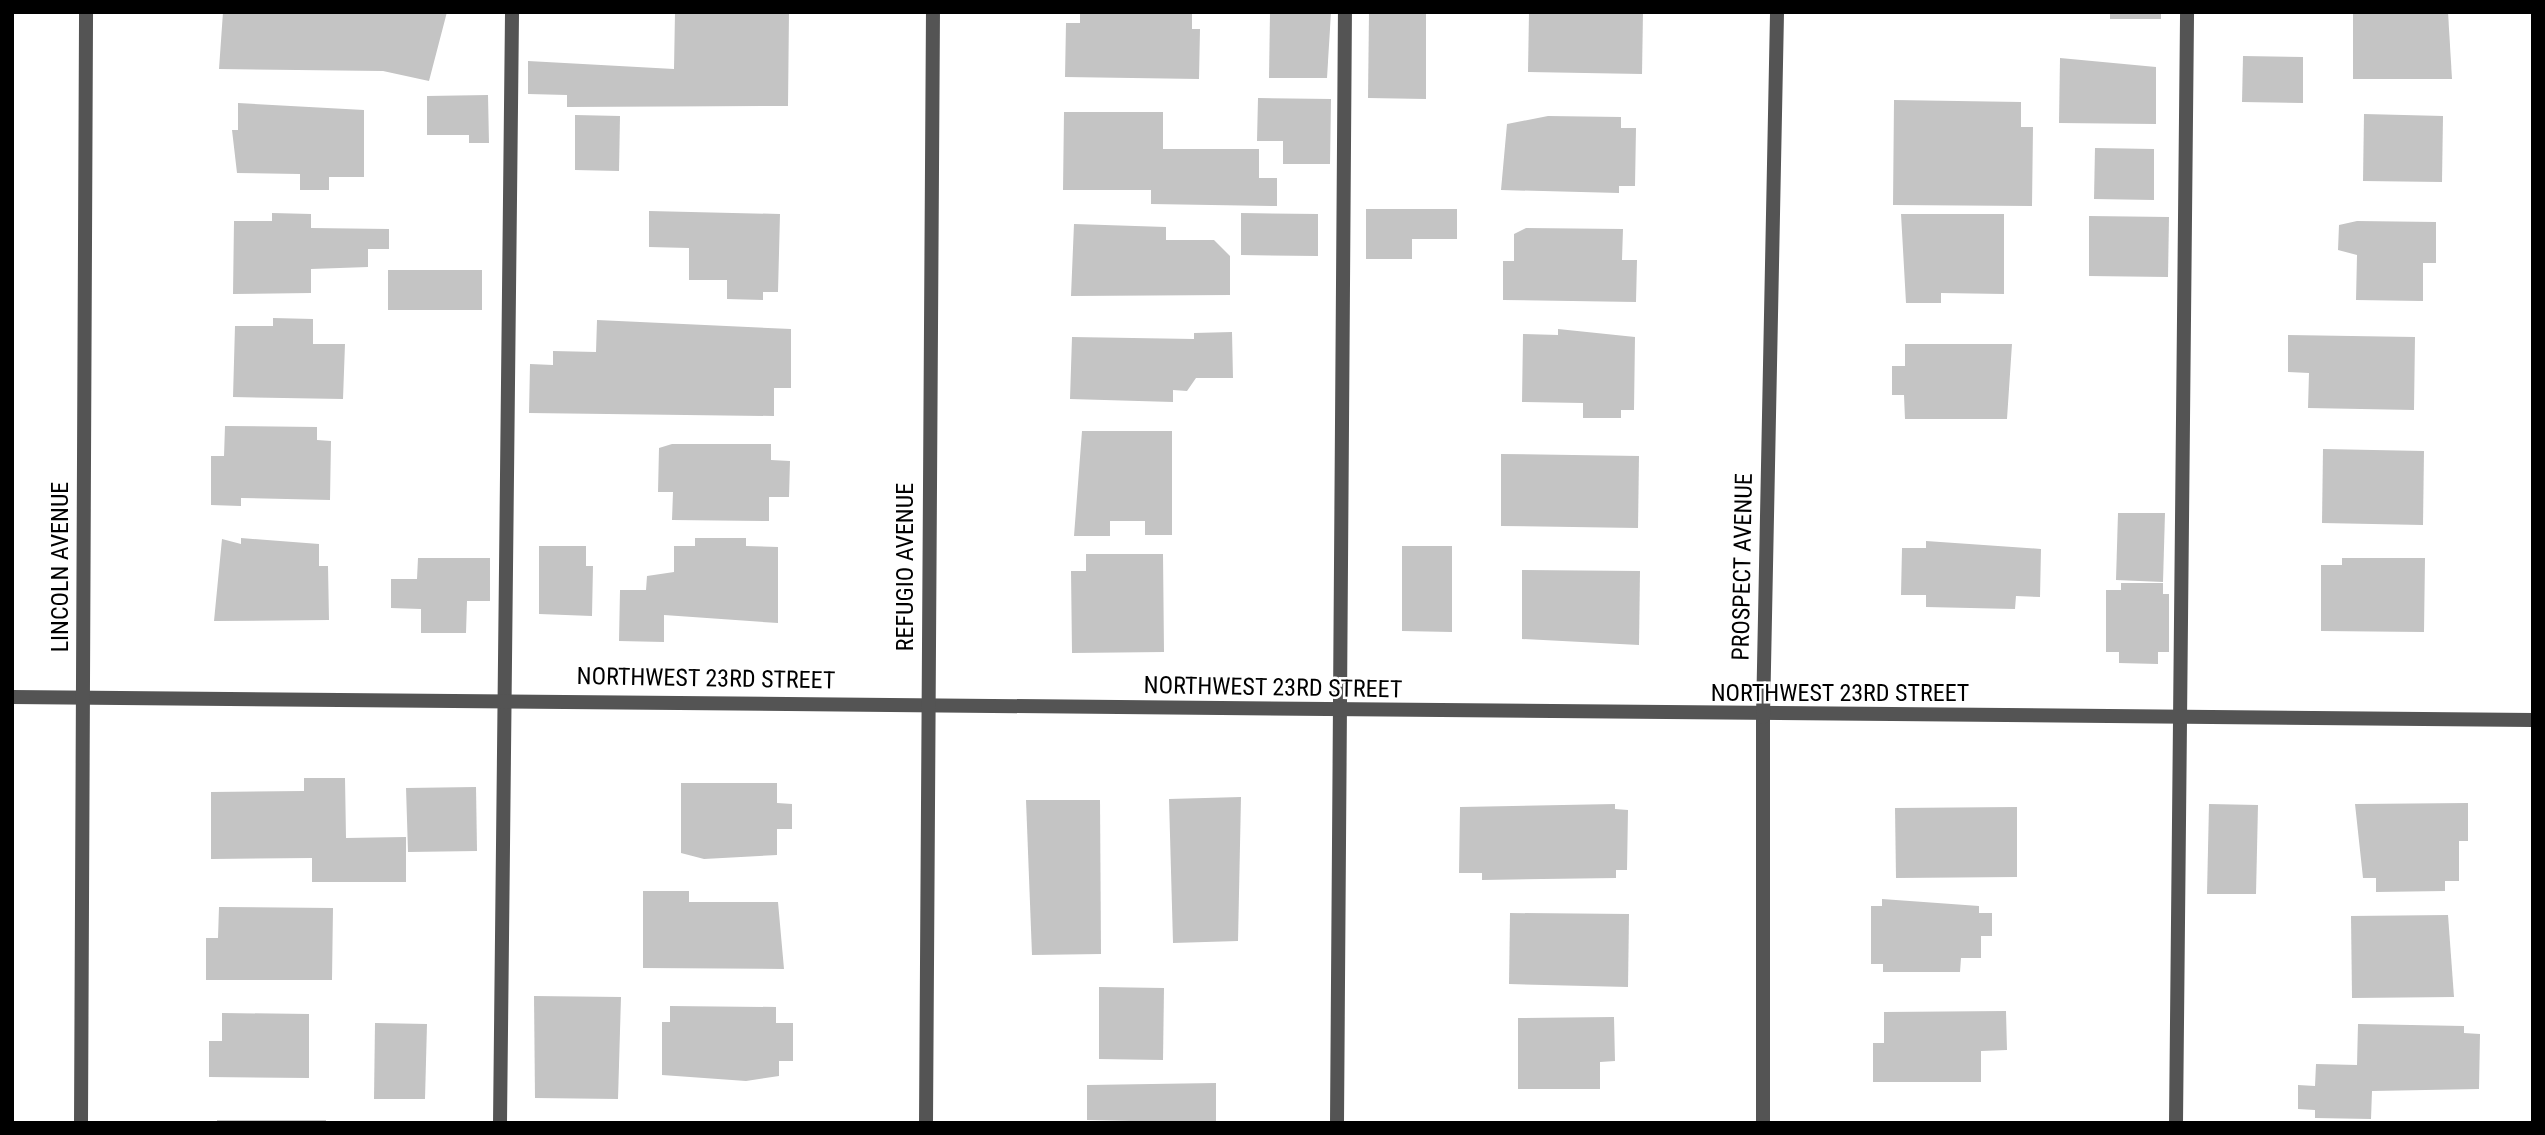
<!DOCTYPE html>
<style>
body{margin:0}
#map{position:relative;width:2545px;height:1135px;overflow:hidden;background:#fff;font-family:"Roboto Condensed",sans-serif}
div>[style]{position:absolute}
.building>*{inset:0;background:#c4c4c4}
.lane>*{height:14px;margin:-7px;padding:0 7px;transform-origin:7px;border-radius:7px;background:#545454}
.street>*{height:14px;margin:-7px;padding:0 7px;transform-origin:7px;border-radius:7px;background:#545454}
span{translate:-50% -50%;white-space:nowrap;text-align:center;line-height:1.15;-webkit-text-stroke:5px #fff;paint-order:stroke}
.street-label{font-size:24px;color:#000}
.frame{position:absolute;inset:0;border:14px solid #000;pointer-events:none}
</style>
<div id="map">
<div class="building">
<i style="clip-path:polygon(223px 12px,447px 12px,429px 81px,383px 71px,219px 69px)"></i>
<i style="clip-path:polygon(675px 12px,789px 12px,788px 106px,567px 107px,567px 95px,528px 94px,528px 61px,674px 69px)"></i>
<i style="clip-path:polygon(1080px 12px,1192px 12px,1192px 29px,1200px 29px,1199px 79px,1065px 77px,1066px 23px,1080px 23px)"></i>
<i style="clip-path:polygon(1270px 12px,1331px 12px,1327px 78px,1269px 78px)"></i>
<i style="clip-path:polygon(1369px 12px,1426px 12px,1426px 99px,1368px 98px)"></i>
<i style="clip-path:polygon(1529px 12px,1643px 12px,1642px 74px,1528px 72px)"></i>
<i style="clip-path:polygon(2110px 12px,2161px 12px,2161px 19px,2110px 19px)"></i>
<i style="clip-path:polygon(2353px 12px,2448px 12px,2452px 79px,2353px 79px)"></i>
<i style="clip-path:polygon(2243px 56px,2303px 57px,2303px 103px,2242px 102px)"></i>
<i style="clip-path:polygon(2060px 58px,2156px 67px,2156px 124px,2059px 123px)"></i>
<i style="clip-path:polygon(488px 95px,489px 143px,469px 143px,469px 135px,427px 135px,427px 96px)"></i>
<i style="clip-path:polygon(1258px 98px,1331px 99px,1330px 164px,1283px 164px,1283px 141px,1257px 141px)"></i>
<i style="clip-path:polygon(1894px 100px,2021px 102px,2021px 127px,2033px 127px,2032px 206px,1893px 205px)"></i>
<i style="clip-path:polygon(238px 103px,364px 110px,364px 177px,329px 177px,329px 190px,300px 190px,300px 174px,237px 173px,232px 130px,238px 130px)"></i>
<i style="clip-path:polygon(1064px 112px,1163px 112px,1163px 149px,1259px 149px,1259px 178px,1277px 178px,1277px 206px,1151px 204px,1151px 190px,1063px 190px)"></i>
<i style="clip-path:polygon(2364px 114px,2443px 116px,2442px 182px,2363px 181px)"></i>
<i style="clip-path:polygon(575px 115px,620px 116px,619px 171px,575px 170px)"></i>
<i style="clip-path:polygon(1548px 116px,1621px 117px,1621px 128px,1636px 128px,1635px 186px,1619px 186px,1619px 193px,1501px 190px,1507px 124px)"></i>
<i style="clip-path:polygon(2095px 148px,2154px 149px,2154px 200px,2094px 199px)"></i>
<i style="clip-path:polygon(1366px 209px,1457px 209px,1457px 239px,1412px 239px,1412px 259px,1366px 259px)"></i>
<i style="clip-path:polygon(649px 211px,780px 214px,778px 292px,763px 292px,763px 300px,727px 299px,727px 280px,689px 280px,689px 248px,649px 247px)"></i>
<i style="clip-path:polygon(272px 213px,311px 214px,311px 228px,389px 229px,389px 249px,368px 249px,368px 267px,311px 269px,311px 293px,233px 294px,234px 221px,272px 221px)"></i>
<i style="clip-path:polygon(1241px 213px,1318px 214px,1318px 256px,1241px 255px)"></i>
<i style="clip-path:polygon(1901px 214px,2004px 214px,2004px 294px,1941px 293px,1941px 303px,1906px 303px)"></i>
<i style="clip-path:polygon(2089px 216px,2169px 217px,2168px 277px,2089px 276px)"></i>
<i style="clip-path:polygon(2357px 221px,2436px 222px,2436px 263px,2423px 263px,2423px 301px,2356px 300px,2357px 255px,2338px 250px,2339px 225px)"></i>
<i style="clip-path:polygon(1074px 224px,1166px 227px,1166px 240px,1214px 240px,1230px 256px,1230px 295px,1071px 296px)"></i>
<i style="clip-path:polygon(1526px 228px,1623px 229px,1622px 260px,1637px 260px,1636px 302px,1503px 300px,1503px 261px,1514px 261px,1514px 234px)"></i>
<i style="clip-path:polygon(388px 270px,482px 270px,482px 310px,388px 310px)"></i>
<i style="clip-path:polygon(273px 318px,313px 319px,313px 344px,345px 344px,343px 399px,233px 397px,235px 326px,273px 326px)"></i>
<i style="clip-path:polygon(597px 320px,791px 329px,791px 388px,774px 388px,774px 416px,529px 413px,530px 364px,553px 365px,553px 351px,596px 352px)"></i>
<i style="clip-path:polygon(1558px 329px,1635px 337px,1634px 410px,1621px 410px,1621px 418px,1583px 418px,1583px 403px,1522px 402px,1523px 334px,1558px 335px)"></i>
<i style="clip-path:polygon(1232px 332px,1233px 378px,1196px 378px,1187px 391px,1173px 390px,1173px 402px,1070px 399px,1072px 337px,1194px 339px,1194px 333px)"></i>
<i style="clip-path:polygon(2288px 335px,2415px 337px,2414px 410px,2308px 408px,2309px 373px,2288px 372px)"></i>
<i style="clip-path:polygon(1905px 344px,2012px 344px,2007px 419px,1905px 419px,1904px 395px,1892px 395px,1892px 366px,1905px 366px)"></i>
<i style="clip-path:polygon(225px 426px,317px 427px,317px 440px,331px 441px,330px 500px,241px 498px,241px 506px,211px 505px,211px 456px,224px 456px)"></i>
<i style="clip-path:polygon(1082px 431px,1172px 431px,1172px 535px,1145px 535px,1145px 521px,1110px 521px,1110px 536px,1074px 536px)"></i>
<i style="clip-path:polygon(672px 444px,771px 444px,771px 460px,790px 461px,789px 497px,769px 497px,769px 521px,672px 520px,673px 492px,658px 492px,659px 448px)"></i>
<i style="clip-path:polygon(2323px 449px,2424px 451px,2423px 525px,2322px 523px)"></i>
<i style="clip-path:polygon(1501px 454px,1639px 456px,1638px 528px,1501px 526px)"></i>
<i style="clip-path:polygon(2118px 513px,2165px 513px,2163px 582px,2116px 580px)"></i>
<i style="clip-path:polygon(241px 538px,319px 544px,319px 566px,328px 566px,329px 620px,214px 621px,222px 539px,241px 544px)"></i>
<i style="clip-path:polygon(695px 538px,746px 538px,746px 546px,778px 547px,778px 623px,664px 615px,664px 642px,619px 641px,620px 590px,646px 590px,647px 576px,674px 572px,674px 546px,695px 546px)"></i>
<i style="clip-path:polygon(1926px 541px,2041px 549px,2040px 597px,2016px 596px,2015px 609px,1926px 607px,1926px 595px,1901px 595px,1902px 548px,1926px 548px)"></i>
<i style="clip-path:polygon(539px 546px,586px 546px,586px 566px,593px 566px,592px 616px,539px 614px)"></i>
<i style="clip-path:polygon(1402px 546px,1452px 546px,1452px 632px,1402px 631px)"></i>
<i style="clip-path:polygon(1086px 554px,1163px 554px,1164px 652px,1072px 653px,1071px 571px,1086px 571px)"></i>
<i style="clip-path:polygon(418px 558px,490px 558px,490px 601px,467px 601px,466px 633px,421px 633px,421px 609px,391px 608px,391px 579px,417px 579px)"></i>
<i style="clip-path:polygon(2342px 558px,2425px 558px,2424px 632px,2321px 631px,2321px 565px,2342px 565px)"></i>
<i style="clip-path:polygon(1522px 570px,1640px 571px,1639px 645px,1522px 639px)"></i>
<i style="clip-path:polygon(2121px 583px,2163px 583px,2163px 594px,2169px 594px,2169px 652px,2158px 652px,2158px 664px,2119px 663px,2119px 652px,2106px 652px,2106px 590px,2121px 590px)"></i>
<i style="clip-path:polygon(304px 778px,345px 778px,346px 838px,406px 837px,406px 882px,312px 882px,312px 858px,211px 859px,211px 792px,304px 791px)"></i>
<i style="clip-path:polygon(681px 783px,777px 783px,777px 803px,792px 804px,792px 829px,777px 829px,777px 855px,704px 859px,681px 853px)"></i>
<i style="clip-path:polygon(476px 787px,477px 851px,408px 852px,406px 788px)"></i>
<i style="clip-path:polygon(1241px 797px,1238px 941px,1173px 943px,1169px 799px)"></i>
<i style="clip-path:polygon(1026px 800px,1100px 800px,1101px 954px,1032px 955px)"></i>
<i style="clip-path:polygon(2468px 803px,2468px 841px,2459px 841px,2459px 881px,2445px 881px,2445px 891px,2376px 892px,2376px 878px,2363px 878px,2355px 804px)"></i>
<i style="clip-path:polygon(1615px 804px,1615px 809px,1628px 810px,1627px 870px,1616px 870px,1616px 878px,1482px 880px,1482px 873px,1459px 873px,1460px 807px)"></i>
<i style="clip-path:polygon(2209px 804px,2258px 805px,2256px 894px,2207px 894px)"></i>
<i style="clip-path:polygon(2017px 807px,2017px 877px,1896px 878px,1895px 808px)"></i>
<i style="clip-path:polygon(643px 891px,689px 891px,689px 902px,778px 902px,784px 969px,643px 968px)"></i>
<i style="clip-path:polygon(1882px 899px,1979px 906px,1979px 913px,1992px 913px,1992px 936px,1981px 936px,1981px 958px,1961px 958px,1960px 972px,1883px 972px,1883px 964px,1871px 964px,1871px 906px,1882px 906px)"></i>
<i style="clip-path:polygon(219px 907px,333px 908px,332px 980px,206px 980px,206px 938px,218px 938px)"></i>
<i style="clip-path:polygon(1510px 913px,1629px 914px,1628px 987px,1509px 984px)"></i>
<i style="clip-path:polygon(2448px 915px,2454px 997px,2352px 998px,2351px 916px)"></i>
<i style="clip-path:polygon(1099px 987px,1164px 988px,1163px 1060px,1099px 1059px)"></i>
<i style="clip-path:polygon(534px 996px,621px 997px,618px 1099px,535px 1098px)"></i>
<i style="clip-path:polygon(670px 1006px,776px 1007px,776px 1023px,793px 1023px,793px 1061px,779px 1061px,779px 1076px,746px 1081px,662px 1075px,662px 1022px,670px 1022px)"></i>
<i style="clip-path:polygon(2006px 1011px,2007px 1050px,1981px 1051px,1981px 1082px,1873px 1082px,1873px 1043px,1884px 1043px,1884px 1012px)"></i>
<i style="clip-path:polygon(222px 1013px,309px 1014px,309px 1078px,209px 1077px,209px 1041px,222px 1041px)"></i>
<i style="clip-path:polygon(1614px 1017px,1615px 1061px,1600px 1062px,1600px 1089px,1518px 1089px,1518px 1018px)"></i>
<i style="clip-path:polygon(375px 1023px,427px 1024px,425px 1099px,374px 1099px)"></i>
<i style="clip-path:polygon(2358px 1024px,2464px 1026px,2464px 1033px,2480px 1034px,2479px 1089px,2372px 1091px,2371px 1119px,2315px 1118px,2315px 1110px,2298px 1109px,2298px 1085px,2315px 1086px,2316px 1064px,2357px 1065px)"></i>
<i style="clip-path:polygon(1216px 1083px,1216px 1123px,1087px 1120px,1087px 1085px)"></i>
<i style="clip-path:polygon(217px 1120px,326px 1120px,326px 1123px,217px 1123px)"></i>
</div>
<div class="lane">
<i style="left:500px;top:1123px;width:1111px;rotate:-89.38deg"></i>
<i style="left:1337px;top:1123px;width:1111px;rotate:-89.59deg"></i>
<i style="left:2176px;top:1123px;width:1111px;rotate:-89.43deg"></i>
</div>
<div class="street">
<i style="left:12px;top:697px;width:2521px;rotate:0.52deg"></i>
<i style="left:81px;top:1123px;width:1111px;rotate:-89.74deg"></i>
<i style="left:926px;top:1123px;width:1111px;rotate:-89.64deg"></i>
<i style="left:1763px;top:1123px;width:406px;rotate:-90deg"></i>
<i style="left:1763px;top:717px;width:705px;rotate:-88.86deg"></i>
</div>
<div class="street-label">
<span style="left:61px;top:567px;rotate:-90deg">LINCOLN AVENUE</span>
<span style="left:906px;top:567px;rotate:-90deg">REFUGIO AVENUE</span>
<span style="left:1743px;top:567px;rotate:-89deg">PROSPECT AVENUE</span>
<span style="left:706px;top:679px;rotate:1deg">NORTHWEST 23RD STREET</span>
<span style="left:1273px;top:688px;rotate:1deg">NORTHWEST 23RD STREET</span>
<span style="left:1840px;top:694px">NORTHWEST 23RD STREET</span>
</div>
<div class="frame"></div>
</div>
